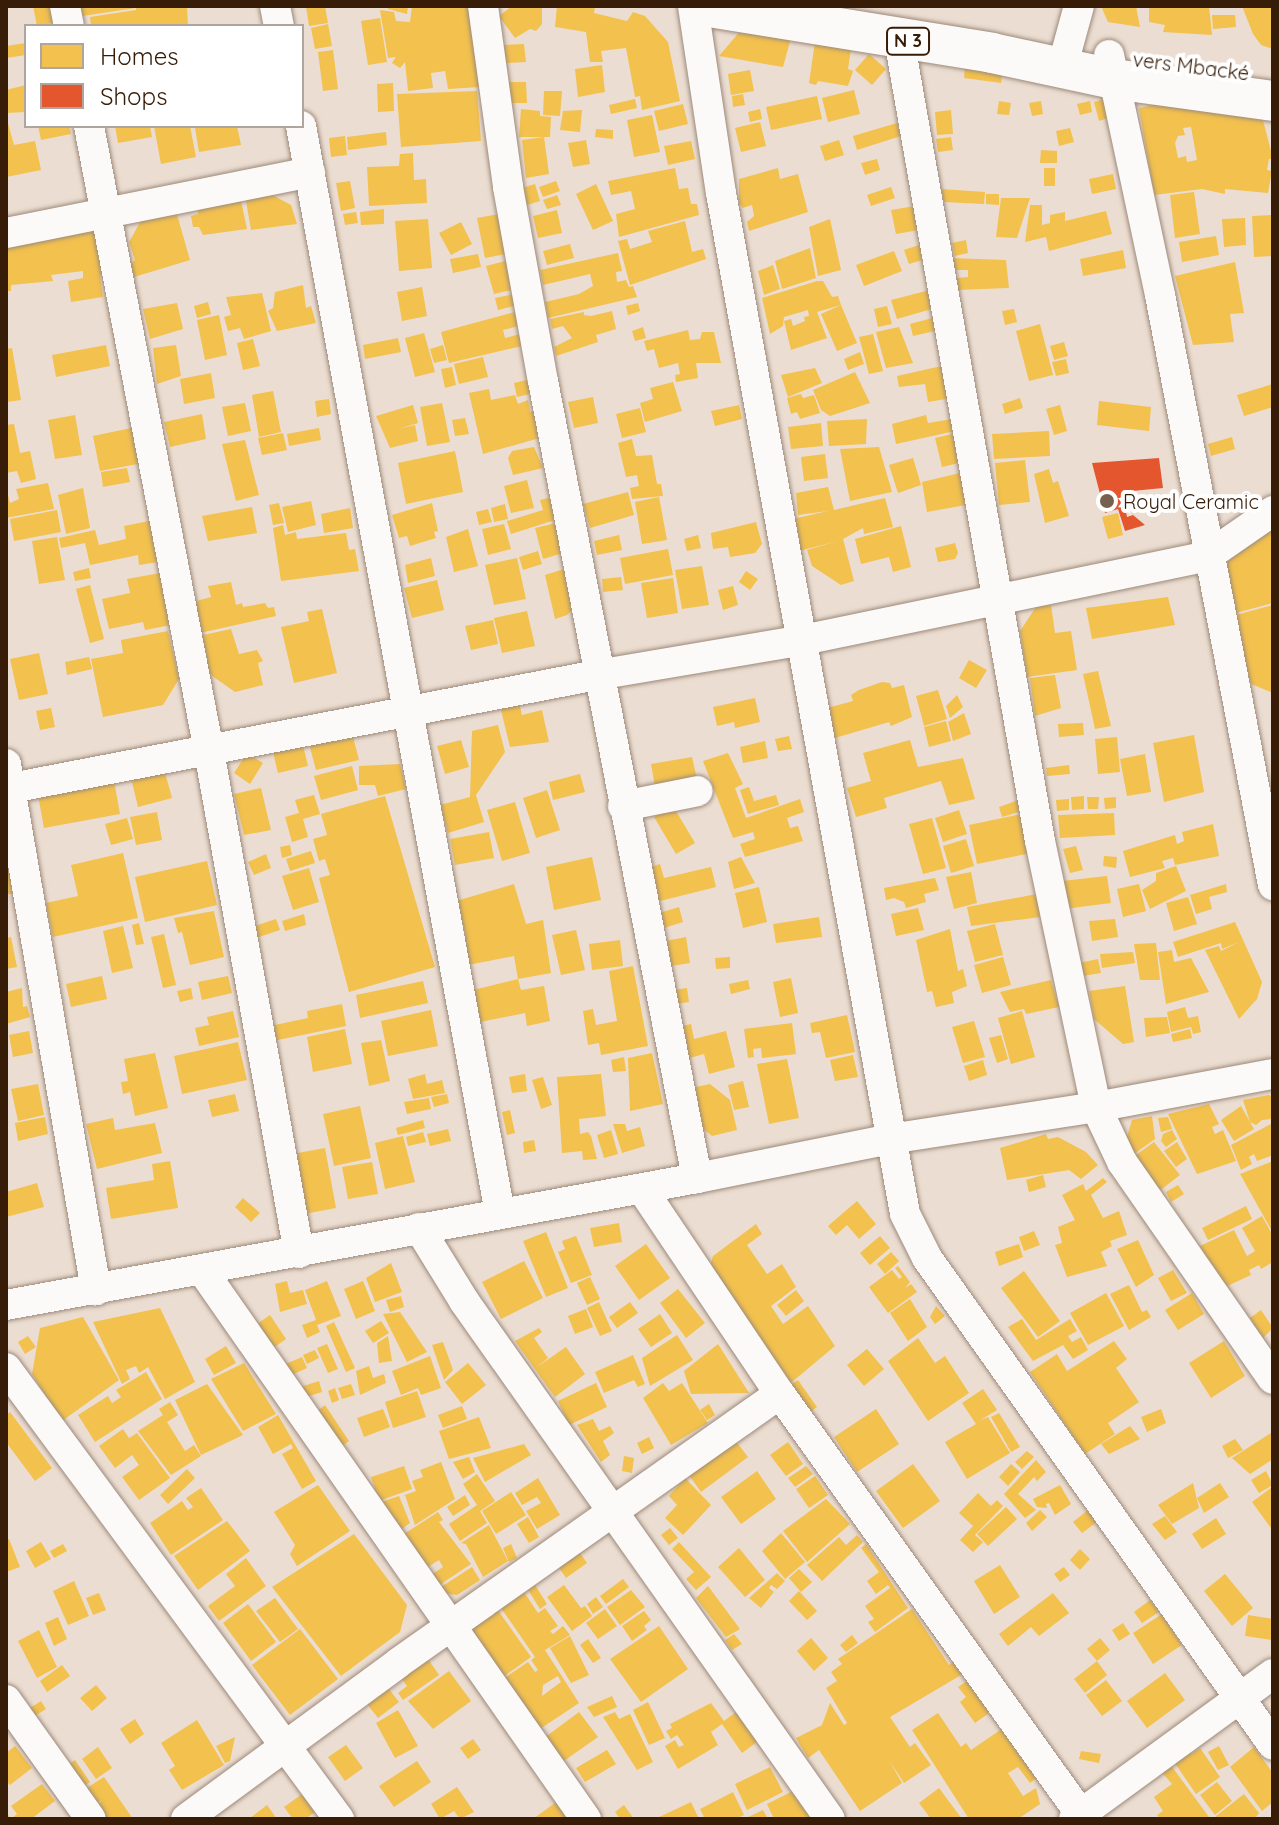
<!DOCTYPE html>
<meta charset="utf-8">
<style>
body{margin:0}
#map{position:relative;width:1279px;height:1825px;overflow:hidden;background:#ecddd2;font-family:Quicksand,sans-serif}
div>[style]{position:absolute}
.homes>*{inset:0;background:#f2c14e}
.shops>*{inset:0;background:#e4572e}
.roads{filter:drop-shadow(0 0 2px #9c8a7a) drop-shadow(0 0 2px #9c8a7a)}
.minor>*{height:30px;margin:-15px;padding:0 15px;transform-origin:15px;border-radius:15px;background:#fcfaf8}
.major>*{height:40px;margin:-20px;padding:0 20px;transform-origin:20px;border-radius:20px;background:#fcfaf8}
.dots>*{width:22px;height:22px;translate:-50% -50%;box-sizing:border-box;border:4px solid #fff;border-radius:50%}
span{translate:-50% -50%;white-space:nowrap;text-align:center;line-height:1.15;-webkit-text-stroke:8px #fff;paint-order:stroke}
.shield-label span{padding:2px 6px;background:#fff;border:2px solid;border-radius:6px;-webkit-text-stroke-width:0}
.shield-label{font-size:18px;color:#371d07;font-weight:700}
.street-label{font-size:20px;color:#371d07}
.poi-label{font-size:20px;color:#371d07}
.left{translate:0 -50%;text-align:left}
.frame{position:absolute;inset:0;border:8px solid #371d07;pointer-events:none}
.legend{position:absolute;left:24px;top:24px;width:280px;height:104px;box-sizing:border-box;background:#fff;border:2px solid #afa59c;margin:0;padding:10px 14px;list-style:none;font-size:24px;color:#371d07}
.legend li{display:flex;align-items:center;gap:16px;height:40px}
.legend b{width:40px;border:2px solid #afa59c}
</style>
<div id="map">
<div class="homes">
<i style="clip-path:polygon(33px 6px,60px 6px,63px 21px,37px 26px)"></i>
<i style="clip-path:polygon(74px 6px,134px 6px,135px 8px,76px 17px)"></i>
<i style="clip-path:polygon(136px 6px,187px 6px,188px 26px,91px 26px,90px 17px,136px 10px)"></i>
<i style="clip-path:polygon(306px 6px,325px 6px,328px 23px,309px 26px)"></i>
<i style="clip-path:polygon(388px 6px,408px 6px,407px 14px,388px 9px)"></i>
<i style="clip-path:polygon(412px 6px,468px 7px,480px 87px,448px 89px,445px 71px,431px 73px,433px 88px,408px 91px,405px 62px,400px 68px,392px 63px,396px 57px,388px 58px,380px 10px,394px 12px,396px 21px,410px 22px)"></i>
<i style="clip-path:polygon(512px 6px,542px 6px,542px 24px,536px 31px,530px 29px,515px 38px,499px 16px)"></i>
<i style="clip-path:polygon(557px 6px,595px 6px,594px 13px,627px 21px,633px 12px,645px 16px,668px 42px,680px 101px,642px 110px,640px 96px,635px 97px,626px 48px,601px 51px,603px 62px,590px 62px,586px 32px,555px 27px)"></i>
<i style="clip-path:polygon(1101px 6px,1136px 6px,1140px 27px,1108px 22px)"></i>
<i style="clip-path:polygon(1149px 6px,1209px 6px,1212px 35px,1163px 32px,1165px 25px,1149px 22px)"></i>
<i style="clip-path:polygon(1242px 6px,1273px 6px,1273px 49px,1261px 45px,1253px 34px)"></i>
<i style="clip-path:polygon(1212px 15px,1235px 15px,1236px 27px,1213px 29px)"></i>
<i style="clip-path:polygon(380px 18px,387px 62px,368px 65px,361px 21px)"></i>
<i style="clip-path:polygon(328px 24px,332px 46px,315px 49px,311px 28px)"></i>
<i style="clip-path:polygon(742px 29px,791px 38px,783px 67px,719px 56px)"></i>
<i style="clip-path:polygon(815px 42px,851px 49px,848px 69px,853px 71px,848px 86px,818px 81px,816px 85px,809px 83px)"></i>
<i style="clip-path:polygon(26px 43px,26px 55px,6px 58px,6px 46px)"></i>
<i style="clip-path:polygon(524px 44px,526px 62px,506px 63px,504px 45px)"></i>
<i style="clip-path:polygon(333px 50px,338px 89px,323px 91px,318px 52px)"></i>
<i style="clip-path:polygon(869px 54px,886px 69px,872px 85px,855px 70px)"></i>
<i style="clip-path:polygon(965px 64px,1003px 70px,1001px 83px,964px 78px)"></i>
<i style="clip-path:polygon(602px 65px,605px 92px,578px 97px,575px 69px)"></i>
<i style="clip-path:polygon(750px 70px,754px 91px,731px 95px,728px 74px)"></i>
<i style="clip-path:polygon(508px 82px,526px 82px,527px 103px,508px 103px)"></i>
<i style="clip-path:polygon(393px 83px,394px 111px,378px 112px,377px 84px)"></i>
<i style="clip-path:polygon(26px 85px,26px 112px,6px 113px,6px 90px)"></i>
<i style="clip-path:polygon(854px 90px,860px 114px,828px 122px,822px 98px)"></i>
<i style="clip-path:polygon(477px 91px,481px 141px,401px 147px,397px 94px)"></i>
<i style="clip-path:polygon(544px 91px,562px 91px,560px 116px,543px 115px)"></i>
<i style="clip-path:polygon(743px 94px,745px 105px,733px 107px,732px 96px)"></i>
<i style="clip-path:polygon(817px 96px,822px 119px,771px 130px,766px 107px)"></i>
<i style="clip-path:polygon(635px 99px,637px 108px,611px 114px,609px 105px)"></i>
<i style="clip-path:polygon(1106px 99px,1111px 117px,1099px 121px,1094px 102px)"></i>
<i style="clip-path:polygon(999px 101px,1011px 103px,1009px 115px,997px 114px)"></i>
<i style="clip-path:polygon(1041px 101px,1043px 114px,1032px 116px,1029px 103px)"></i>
<i style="clip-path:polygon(1090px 101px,1092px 112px,1080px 115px,1077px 104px)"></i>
<i style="clip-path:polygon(evenodd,1168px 102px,1233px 116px,1247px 114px,1263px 120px,1273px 159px,1269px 159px,1267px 170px,1272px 171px,1268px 193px,1225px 189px,1225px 194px,1202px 189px,1154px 195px,1139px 108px,1168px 102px,1191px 127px,1197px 160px,1187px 162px,1186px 156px,1178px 158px,1175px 143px,1178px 136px,1185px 135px,1183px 128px,1191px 127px)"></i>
<i style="clip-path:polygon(683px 104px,688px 124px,659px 131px,654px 111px)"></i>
<i style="clip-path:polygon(521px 109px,540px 111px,540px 116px,551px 117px,550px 137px,519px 137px)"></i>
<i style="clip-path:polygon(760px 109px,762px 119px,750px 122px,748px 112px)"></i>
<i style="clip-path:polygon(582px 110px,580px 132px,560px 130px,563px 111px)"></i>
<i style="clip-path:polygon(951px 110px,953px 134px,937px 135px,935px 112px)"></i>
<i style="clip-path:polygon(652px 115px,660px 152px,634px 157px,627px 120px)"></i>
<i style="clip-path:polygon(6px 116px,14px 145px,35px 141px,41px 170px,6px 177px)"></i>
<i style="clip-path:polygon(760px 122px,766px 146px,741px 152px,735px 128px)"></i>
<i style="clip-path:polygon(897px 123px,901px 136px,857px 150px,853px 136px)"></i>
<i style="clip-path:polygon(38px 126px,69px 126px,71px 134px,41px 140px)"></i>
<i style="clip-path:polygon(115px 126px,150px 126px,152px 137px,118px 143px)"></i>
<i style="clip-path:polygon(154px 126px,190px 126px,196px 157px,161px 164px)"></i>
<i style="clip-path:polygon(237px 126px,241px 145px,199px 152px,195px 128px)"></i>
<i style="clip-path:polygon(1070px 128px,1074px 142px,1059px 146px,1056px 131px)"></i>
<i style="clip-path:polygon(596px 129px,613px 130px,613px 139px,595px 137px)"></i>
<i style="clip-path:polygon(386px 132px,387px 145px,348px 150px,347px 137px)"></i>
<i style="clip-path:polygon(345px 136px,347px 155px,331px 157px,329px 138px)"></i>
<i style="clip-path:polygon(544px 137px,549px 174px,526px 178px,522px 140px)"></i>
<i style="clip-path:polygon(951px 137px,953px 150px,938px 152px,936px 139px)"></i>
<i style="clip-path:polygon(586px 140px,590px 164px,573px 167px,568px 143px)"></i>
<i style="clip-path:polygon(839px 140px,844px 155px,825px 161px,820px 146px)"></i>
<i style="clip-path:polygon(691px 141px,695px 159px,668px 165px,664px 146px)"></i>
<i style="clip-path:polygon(1041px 150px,1057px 151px,1057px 163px,1040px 163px)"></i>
<i style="clip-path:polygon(413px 153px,414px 180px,426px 179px,427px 203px,369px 206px,367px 167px,399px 166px,400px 154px)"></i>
<i style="clip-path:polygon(877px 159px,880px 170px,865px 175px,861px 163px)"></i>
<i style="clip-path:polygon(675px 168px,679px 189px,688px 188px,691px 204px,697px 204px,699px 215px,619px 237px,616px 214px,635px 209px,631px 191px,611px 195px,608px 181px)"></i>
<i style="clip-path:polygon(778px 168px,780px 179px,798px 174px,808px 212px,749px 231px,747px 222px,754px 216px,752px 205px,743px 208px,739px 203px,739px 179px)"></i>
<i style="clip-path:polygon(1044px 168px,1055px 168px,1055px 186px,1044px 186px)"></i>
<i style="clip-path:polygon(1113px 174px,1116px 189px,1092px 194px,1089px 179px)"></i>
<i style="clip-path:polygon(350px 181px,355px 208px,341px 211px,336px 183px)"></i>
<i style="clip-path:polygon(556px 181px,560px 191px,543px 197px,539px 187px)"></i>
<i style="clip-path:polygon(535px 184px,540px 201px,527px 205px,522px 188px)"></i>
<i style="clip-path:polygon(596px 184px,613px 221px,593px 230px,576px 194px)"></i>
<i style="clip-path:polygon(891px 187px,895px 198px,871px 206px,867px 195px)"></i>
<i style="clip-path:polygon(941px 189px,985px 192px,984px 204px,944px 202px)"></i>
<i style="clip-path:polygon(263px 190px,291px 205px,297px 224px,251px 230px,245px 195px)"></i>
<i style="clip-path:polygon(1194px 192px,1200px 234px,1175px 238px,1170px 195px)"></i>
<i style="clip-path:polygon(986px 194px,999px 194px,999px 205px,986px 204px)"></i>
<i style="clip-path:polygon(557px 195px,561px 205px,547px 209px,543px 200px)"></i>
<i style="clip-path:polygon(240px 196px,247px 229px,203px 235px,199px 227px,193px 227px,191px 216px,198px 214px,198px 203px)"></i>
<i style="clip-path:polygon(1001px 198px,1030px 198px,1017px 238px,996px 237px)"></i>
<i style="clip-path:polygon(1030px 205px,1042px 205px,1042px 225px,1050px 223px,1050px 215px,1065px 212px,1065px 221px,1106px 211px,1112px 234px,1049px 251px,1046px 237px,1025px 242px)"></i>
<i style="clip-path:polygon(915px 206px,919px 230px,896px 234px,891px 210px)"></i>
<i style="clip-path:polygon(384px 209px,384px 224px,361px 225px,360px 212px)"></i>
<i style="clip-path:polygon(557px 210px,562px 233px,538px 238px,533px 216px)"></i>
<i style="clip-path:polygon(176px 211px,190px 260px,134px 277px,130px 264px,135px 260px,129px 242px,143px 217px)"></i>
<i style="clip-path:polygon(356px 212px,358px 223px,345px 225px,343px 214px)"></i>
<i style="clip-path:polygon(499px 214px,506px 254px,485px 258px,477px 218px)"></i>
<i style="clip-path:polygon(1273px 215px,1273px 256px,1254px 257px,1252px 216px)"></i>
<i style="clip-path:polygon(1245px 218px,1246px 245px,1224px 247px,1222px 219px)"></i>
<i style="clip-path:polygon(428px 219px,432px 268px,399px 271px,395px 221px)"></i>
<i style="clip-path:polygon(830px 219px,841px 270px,818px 276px,809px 227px)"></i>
<i style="clip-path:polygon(685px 221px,692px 252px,703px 249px,706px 259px,630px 285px,618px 241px,627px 239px,630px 249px,652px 242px,648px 231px)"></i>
<i style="clip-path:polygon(461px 222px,472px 244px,451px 255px,439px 233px)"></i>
<i style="clip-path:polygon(102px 229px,109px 270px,100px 276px,103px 297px,71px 302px,68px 281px,83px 278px,83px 271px,51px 275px,53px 281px,11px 285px,11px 291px,6px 291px,6px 242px)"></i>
<i style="clip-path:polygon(1216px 236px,1219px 255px,1182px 262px,1179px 242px)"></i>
<i style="clip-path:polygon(966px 240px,968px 253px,955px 256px,952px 243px)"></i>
<i style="clip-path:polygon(925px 243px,929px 258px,909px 264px,904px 250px)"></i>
<i style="clip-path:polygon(570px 244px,574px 258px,547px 265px,543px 251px)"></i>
<i style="clip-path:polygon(810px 248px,816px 278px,782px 289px,775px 261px)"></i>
<i style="clip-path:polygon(1123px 250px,1126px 268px,1083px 276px,1080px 259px)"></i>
<i style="clip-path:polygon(894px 251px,902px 271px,864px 286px,856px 265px)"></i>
<i style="clip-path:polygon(618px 253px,622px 271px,616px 272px,617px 282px,626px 280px,629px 287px,633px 286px,637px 297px,548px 318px,545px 302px,579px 294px,593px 286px,590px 274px,543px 285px,540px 270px)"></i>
<i style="clip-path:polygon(478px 254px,481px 267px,453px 273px,450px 259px)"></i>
<i style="clip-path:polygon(950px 258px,1006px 260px,1009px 288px,957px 290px,957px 278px,968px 277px,968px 270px,953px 270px)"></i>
<i style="clip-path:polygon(509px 260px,516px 289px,494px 294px,486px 266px)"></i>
<i style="clip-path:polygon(1235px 262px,1244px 313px,1230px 314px,1234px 342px,1193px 345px,1175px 276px)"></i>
<i style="clip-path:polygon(773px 265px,780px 289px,764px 295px,758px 271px)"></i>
<i style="clip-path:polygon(817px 281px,823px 281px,832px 297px,838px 296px,841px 305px,817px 312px,827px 338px,791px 350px,784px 321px,791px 319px,793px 326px,805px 321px,804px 317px,809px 316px,808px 310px,784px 317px,783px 326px,770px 334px,762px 298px)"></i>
<i style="clip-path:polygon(303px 285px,306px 308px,311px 306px,316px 323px,277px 331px,268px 311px,273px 308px,275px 292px)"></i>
<i style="clip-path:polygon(422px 287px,427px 316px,402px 321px,397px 292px)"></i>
<i style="clip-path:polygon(930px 290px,935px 308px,897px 319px,891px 300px)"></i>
<i style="clip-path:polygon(262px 293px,271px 331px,244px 339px,240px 328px,228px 331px,224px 317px,231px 315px,226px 297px)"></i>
<i style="clip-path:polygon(515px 294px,518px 305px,498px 310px,495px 298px)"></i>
<i style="clip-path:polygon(208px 302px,211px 314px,197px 318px,194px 306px)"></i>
<i style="clip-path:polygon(177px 303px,183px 329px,150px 339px,143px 309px)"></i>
<i style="clip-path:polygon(638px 303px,640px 311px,628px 315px,626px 306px)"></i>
<i style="clip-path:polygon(841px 305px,857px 343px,837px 351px,821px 314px)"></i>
<i style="clip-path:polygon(887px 306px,892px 324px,878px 327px,874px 309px)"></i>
<i style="clip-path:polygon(1014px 309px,1017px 322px,1005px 325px,1002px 311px)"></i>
<i style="clip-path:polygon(612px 311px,616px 329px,596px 335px,598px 342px,556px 356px,554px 347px,572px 338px,563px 326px,552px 329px,550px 319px,584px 312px,584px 315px,591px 316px)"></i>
<i style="clip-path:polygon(515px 312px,519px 326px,503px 330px,505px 338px,520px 334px,522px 346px,449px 363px,441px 332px)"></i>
<i style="clip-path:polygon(219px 315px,227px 355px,205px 360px,197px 320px)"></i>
<i style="clip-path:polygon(936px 317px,939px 330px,913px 336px,910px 324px)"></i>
<i style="clip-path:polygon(1040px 324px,1053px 375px,1029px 381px,1016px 331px)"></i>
<i style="clip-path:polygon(643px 327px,646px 338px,635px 341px,632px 331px)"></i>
<i style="clip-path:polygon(899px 327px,913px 363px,886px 368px,876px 332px)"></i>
<i style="clip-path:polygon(688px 330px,690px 340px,700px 339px,702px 332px,714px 332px,721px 363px,696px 363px,698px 378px,676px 382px,675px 375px,680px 374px,678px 363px,659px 368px,654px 349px,647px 351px,644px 341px)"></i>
<i style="clip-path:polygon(424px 333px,435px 372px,415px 377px,405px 338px)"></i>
<i style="clip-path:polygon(873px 334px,883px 371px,869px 374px,859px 337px)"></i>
<i style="clip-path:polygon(398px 338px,401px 352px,365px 359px,363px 345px)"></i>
<i style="clip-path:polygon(253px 339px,260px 366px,243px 370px,237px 343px)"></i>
<i style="clip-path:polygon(1064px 342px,1068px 356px,1054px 360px,1050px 346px)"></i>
<i style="clip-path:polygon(106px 345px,110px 366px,56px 377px,52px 355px)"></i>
<i style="clip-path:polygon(176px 345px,181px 376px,157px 384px,153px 348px)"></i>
<i style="clip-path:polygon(443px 345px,447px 360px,434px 363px,430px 349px)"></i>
<i style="clip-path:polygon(12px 348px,21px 400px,6px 402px,6px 349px)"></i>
<i style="clip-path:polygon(860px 352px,864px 364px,848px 370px,844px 359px)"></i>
<i style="clip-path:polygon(483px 357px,488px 377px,459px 384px,454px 364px)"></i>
<i style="clip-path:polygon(1066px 359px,1069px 373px,1056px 376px,1052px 362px)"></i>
<i style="clip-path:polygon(946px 365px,952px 398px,928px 402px,925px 384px,899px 387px,897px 376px)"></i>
<i style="clip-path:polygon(452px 367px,456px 385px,445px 388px,441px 369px)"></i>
<i style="clip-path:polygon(815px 368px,822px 383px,788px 397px,781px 375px)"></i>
<i style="clip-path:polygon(855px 372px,870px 403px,830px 416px,821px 410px,813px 390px)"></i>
<i style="clip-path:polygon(211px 373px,215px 398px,184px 404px,180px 379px)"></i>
<i style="clip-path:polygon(531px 379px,534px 393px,517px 397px,514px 383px)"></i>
<i style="clip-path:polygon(673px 382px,682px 411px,645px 422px,640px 403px,653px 399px,650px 388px)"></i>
<i style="clip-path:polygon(1273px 384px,1273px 407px,1244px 416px,1237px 395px)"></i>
<i style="clip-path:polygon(489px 389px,491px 400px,515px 395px,518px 404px,528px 400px,530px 412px,538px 410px,543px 437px,483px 454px,469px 393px)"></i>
<i style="clip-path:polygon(273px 391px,281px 432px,259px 437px,252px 395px)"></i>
<i style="clip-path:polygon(801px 394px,803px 398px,814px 395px,820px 413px,800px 419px,797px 412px,791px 414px,787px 398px)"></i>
<i style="clip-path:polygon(593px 397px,598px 423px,574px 428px,568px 402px)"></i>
<i style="clip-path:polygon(1020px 398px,1023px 408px,1005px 414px,1002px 404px)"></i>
<i style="clip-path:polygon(329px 399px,331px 414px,317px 417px,315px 401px)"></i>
<i style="clip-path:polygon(1099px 401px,1151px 407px,1149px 431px,1097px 425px)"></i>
<i style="clip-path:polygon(245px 403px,251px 431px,228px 436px,222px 407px)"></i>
<i style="clip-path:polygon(442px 403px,450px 442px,427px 446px,420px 407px)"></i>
<i style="clip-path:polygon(413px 405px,418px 423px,398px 429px,415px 425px,418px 441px,390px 448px,376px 416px)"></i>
<i style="clip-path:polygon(739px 405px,742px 419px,715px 426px,711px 411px)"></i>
<i style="clip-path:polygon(1060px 405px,1067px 431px,1054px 435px,1046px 409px)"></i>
<i style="clip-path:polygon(640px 408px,646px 432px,622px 438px,616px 414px)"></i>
<i style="clip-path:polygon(202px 414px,206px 439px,170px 447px,164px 422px)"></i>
<i style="clip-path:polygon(75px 415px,82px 455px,55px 459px,48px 420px)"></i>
<i style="clip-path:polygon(926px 415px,928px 423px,952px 419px,955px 431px,896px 444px,892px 424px)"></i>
<i style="clip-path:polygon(465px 418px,469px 434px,455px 436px,452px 420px)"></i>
<i style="clip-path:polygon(867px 419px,866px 444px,829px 446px,827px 421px)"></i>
<i style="clip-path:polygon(821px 423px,823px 446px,791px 449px,788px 427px)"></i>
<i style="clip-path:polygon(14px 424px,20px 453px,30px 451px,36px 479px,21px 483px,17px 471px,6px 473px,6px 425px)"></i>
<i style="clip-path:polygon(136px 427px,143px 463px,100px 471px,93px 436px)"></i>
<i style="clip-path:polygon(319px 428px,321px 440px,289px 446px,287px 434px)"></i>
<i style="clip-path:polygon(1049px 431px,1050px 456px,994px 459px,992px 434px)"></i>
<i style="clip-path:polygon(283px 433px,287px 450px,262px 455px,258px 438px)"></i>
<i style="clip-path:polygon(956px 433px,963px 462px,942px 467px,935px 438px)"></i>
<i style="clip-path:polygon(1232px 437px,1235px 449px,1211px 456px,1208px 444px)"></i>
<i style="clip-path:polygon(632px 439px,636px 456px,652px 455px,657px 484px,661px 484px,663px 496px,632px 499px,630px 488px,639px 486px,637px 475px,626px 477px,618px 443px)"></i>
<i style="clip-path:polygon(245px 440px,259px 495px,236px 501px,222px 444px)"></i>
<i style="clip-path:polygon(534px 447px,543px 468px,513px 475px,508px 458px,512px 451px)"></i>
<i style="clip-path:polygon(879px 447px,892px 492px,850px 501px,840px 449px)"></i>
<i style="clip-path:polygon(455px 451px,463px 492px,406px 504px,398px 463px)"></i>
<i style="clip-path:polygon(825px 454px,828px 478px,804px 481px,801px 457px)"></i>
<i style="clip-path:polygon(913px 458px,921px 485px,898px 493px,889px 465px)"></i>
<i style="clip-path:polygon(1025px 460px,1030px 502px,999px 505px,995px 463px)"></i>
<i style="clip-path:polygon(127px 468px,130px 482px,103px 487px,101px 472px)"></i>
<i style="clip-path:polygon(1049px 469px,1053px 483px,1058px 481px,1069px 516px,1045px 523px,1034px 474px)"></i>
<i style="clip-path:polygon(964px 472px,966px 505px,927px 512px,922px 482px)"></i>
<i style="clip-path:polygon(527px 480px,534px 508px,511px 513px,504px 486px)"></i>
<i style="clip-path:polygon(48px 483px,54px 509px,6px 518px,6px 487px,10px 503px,19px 499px,16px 489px)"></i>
<i style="clip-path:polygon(828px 487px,834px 510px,885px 498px,893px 527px,864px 534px,863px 528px,843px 539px,854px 581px,841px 585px,812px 566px,807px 550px,838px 541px,799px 551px,793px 519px,828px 511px,798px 515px,796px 493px)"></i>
<i style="clip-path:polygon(83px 488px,90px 528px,66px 534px,58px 495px)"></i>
<i style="clip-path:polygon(628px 492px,634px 515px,590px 528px,583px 504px)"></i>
<i style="clip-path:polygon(552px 497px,558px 519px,511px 534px,507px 521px,543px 510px,540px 500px)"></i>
<i style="clip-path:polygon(659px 497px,667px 540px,642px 544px,635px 502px)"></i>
<i style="clip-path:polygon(311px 501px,316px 525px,288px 532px,282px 507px)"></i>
<i style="clip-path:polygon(279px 503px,284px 523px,273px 525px,269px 505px)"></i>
<i style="clip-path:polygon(432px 503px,438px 531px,434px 532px,436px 538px,410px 546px,407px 536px,399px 538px,392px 515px)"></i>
<i style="clip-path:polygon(505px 504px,508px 519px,494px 522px,491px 508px)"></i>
<i style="clip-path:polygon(252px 507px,257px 533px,208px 541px,202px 516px)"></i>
<i style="clip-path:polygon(350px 508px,353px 528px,324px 533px,321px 514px)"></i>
<i style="clip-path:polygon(488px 509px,492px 522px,479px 525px,476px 512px)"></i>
<i style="clip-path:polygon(57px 510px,61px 532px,14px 541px,10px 519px)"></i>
<i style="clip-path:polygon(1118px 513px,1123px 535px,1108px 539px,1102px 517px)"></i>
<i style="clip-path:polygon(1273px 520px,1273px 603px,1232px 614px,1222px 570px,1232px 548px)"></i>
<i style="clip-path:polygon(149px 521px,158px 562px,139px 565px,138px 555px,90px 565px,85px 543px,61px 548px,59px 538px,95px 530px,99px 545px,126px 539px,124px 526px)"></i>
<i style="clip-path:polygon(756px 522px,762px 544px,755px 553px,730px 557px,728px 547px,713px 549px,711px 533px)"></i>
<i style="clip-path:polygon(556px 523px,563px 553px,543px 559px,535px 528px)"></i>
<i style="clip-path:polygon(504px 524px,511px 549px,488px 555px,482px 529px)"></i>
<i style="clip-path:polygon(283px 525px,285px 535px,296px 532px,297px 539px,346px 533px,349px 550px,355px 549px,359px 571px,281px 581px,273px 528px)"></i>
<i style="clip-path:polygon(901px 526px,911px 567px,893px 572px,889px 557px,861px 564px,855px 539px)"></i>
<i style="clip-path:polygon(468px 529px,478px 566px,454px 572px,446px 537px)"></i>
<i style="clip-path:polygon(619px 535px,622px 550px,597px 555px,594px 541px)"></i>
<i style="clip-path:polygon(698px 535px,701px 548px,687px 551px,684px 539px)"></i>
<i style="clip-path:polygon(57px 537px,65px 580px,39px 584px,32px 541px)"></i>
<i style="clip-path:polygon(955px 543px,958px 553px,955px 559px,938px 562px,935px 548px)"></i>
<i style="clip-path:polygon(668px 549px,673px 575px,625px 584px,620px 558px)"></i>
<i style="clip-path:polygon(538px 551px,542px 564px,523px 570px,519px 557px)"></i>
<i style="clip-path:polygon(431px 558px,435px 576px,408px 583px,405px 565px)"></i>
<i style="clip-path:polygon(517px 558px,526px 599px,494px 605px,485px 565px)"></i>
<i style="clip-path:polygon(702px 566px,709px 605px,682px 609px,675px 570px)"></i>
<i style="clip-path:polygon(89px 568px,91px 578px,75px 581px,73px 572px)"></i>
<i style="clip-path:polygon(567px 568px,575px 607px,567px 615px,555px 619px,545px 575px)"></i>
<i style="clip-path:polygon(746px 571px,758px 579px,750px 590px,739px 582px)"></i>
<i style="clip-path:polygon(160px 573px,171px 625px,145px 630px,143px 622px,109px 629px,102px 599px,130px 593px,127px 579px)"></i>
<i style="clip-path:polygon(621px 577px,623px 590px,603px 592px,602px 579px)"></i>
<i style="clip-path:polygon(673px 578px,678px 613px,647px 618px,641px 583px)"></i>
<i style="clip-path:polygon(437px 580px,444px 610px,412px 618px,404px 588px)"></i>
<i style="clip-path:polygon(231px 582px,236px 605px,242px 603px,243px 607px,265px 603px,268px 608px,274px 607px,276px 616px,200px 633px,193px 602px,211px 597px,208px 586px)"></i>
<i style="clip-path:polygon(90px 585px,104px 639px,90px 643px,76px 589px)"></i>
<i style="clip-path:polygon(733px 586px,738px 605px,723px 610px,718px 590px)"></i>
<i style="clip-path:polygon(1168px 597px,1175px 625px,1092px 639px,1086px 608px)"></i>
<i style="clip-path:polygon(1051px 605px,1055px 633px,1071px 631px,1077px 670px,1027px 677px,1020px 631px,1036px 607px)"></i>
<i style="clip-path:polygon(1273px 605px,1273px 693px,1251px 684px,1232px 616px)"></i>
<i style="clip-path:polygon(322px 609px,337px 673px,294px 683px,281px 627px,309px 621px,307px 612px)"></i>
<i style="clip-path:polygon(527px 611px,535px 646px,502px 653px,494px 618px)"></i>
<i style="clip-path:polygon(493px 620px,498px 644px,471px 650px,465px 626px)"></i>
<i style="clip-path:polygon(231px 629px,239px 654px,257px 650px,263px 661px,258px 663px,263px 685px,235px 692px,208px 673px,199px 636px)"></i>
<i style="clip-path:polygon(168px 631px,179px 679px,163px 705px,103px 717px,91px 659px,123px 653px,121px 640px)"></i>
<i style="clip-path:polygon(39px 653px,48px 694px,19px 700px,10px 659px)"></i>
<i style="clip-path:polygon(89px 657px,92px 669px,67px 675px,65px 662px)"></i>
<i style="clip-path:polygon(969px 660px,987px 670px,976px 688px,959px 678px)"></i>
<i style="clip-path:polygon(1098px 671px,1111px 726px,1095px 729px,1083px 674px)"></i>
<i style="clip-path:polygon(1055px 675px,1061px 708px,1035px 716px,1030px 678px)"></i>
<i style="clip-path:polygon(882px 682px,890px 683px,892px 688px,904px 685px,912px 717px,891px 726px,889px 722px,835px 738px,827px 708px,853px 701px,851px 695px,859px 690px)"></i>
<i style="clip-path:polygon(938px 690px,947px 719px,924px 726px,916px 696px)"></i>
<i style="clip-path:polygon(957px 695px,963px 707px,950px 718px,946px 706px)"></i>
<i style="clip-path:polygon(518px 698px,522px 715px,542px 710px,549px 742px,510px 747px,499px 702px)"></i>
<i style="clip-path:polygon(755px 698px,760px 722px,735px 728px,734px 722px,717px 726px,713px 707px)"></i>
<i style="clip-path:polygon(51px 708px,55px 727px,40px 730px,36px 711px)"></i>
<i style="clip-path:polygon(964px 713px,971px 734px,953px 741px,948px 722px)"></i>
<i style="clip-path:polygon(946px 721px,951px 741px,929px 747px,924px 727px)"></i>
<i style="clip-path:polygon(1083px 723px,1084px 735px,1059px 737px,1058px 724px)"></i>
<i style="clip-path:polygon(498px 725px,505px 752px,476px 795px,484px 822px,448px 833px,440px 805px,470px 797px,472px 731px)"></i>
<i style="clip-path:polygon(351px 729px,359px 760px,316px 770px,308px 740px)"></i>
<i style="clip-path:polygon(1194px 735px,1204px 792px,1164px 802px,1153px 743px)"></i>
<i style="clip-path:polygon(789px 736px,792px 749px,778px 751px,775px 739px)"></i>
<i style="clip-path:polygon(1117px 737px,1120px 772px,1098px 774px,1095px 739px)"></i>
<i style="clip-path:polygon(461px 740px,469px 767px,445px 774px,437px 746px)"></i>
<i style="clip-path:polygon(910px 740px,918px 767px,963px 758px,975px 799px,949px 805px,941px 781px,884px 798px,887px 808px,856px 817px,847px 788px,871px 781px,863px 753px)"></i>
<i style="clip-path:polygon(302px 741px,308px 766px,278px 773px,272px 748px)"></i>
<i style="clip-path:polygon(765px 741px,768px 758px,743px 763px,740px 747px)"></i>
<i style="clip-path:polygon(247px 753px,263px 763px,250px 784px,234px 773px)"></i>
<i style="clip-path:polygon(728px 753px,743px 784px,735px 788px,746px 818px,800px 799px,804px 812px,787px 818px,790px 828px,798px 826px,803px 841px,745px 857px,740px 844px,755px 839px,753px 832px,733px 838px,703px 761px)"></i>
<i style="clip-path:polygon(1145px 754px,1151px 792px,1127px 796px,1120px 759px)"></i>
<i style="clip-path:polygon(692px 757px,697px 779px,655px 787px,651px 764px)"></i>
<i style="clip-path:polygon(400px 764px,406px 789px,378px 796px,375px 785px,359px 785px,359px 766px)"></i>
<i style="clip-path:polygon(163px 765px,172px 798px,138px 807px,130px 774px)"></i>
<i style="clip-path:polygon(1069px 765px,1070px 774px,1047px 776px,1046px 768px)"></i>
<i style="clip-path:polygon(352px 766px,358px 790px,321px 800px,314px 776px)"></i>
<i style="clip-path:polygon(580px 774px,585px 792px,553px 800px,549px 782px)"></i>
<i style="clip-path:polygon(113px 775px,120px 814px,44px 828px,37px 790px)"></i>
<i style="clip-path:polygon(749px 787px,754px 801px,776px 795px,779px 805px,748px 814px,740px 790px)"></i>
<i style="clip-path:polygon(261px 788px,271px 830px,244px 835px,234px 794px)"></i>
<i style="clip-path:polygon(547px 790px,560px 830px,536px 838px,523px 798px)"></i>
<i style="clip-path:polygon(314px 795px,320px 814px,303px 819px,308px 837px,292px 842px,285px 817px,299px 813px,295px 800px)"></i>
<i style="clip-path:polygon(385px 796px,435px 967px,349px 992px,319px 878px,330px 875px,325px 859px,319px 861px,313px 839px,327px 835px,321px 814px)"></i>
<i style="clip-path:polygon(1084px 796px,1084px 809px,1072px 810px,1071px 797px)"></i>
<i style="clip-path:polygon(1087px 797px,1099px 797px,1098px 809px,1088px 809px)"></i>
<i style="clip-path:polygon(1116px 797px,1116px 808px,1105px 809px,1104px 798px)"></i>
<i style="clip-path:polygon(1069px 799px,1069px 810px,1057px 811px,1056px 800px)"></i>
<i style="clip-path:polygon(1019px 800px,1022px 811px,1002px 817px,999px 807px)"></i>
<i style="clip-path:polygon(515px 802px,530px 853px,502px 861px,487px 810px)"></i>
<i style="clip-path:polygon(673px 806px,695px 843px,676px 854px,654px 817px)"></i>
<i style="clip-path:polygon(959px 810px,967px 834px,943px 842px,935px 818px)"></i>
<i style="clip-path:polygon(157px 812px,162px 840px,136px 845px,130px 817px)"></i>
<i style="clip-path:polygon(1114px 813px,1115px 835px,1060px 838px,1058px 815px)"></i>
<i style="clip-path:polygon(1022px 814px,1031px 853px,977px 864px,969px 825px)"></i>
<i style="clip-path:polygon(127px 818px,133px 839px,111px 845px,105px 824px)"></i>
<i style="clip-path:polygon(932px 818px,946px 868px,923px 874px,909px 824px)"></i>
<i style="clip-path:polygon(1213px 824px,1219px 856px,1175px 865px,1173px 858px,1162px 861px,1165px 868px,1130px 877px,1123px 851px,1175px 835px,1177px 844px,1184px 841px,1182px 832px)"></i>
<i style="clip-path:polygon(489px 832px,494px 858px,455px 865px,450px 839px)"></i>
<i style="clip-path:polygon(966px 839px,974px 866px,951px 873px,943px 846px)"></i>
<i style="clip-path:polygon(290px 845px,292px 855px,282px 858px,280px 847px)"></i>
<i style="clip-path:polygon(1076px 846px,1083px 870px,1070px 873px,1063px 849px)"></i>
<i style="clip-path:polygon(311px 851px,315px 863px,290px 871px,286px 859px)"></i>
<i style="clip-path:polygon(123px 853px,138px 918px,53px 937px,46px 903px,78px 896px,71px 865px)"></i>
<i style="clip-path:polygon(266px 854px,271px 868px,254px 875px,248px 862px)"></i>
<i style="clip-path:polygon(1104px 856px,1117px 857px,1116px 868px,1103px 866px)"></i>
<i style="clip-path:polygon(592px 857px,601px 900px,554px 910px,546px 867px)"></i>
<i style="clip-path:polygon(741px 857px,755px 883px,734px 889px,728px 862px)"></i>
<i style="clip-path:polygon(207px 861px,217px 905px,145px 922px,135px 877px)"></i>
<i style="clip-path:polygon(660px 864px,664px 878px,711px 867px,716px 887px,656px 902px,647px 868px)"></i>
<i style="clip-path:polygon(1176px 866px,1186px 891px,1150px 909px,1142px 890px,1156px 881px,1156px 873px)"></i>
<i style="clip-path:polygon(309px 868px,319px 902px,293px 910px,282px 876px)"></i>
<i style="clip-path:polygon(6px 871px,14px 871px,15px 894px,6px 894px)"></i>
<i style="clip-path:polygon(971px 872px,977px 903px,954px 909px,946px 877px)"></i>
<i style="clip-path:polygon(1107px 876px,1111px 903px,1064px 909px,1062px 881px)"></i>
<i style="clip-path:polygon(935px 878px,939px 890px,924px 894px,926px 902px,906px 908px,904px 902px,894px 898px,886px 900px,884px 888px)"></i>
<i style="clip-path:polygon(514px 884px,526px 924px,543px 920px,551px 973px,518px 979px,514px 956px,463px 966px,457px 937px,466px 936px,456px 901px)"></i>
<i style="clip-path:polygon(1139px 884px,1146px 911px,1123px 917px,1117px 889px)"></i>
<i style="clip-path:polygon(1226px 884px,1227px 892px,1209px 897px,1212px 909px,1196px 914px,1190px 895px)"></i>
<i style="clip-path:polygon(759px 887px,767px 922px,743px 928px,735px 893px)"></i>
<i style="clip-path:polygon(1037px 894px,1040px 917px,971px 926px,967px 907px)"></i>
<i style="clip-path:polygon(1188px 897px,1197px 924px,1174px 931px,1166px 903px)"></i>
<i style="clip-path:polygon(679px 907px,683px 922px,661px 929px,656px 914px)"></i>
<i style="clip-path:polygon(918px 908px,924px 930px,896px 936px,891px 914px)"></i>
<i style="clip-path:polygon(214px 911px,224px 957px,190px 965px,182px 932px,178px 933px,174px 918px)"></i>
<i style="clip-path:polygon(304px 914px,306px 925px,285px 931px,282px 921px)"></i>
<i style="clip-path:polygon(819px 917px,822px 937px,776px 943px,773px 924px)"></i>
<i style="clip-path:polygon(276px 919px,280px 930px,256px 938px,252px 927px)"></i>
<i style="clip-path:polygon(1115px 919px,1118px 937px,1092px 941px,1089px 921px)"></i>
<i style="clip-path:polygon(1235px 922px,1262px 982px,1257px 999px,1239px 1019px,1205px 950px,1219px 946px,1221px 951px,1239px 942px,1222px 949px,1221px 943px,1178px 957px,1173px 942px)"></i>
<i style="clip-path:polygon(139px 923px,144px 944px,136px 945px,132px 925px)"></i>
<i style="clip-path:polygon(995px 924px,1003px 955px,975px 962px,967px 931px)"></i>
<i style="clip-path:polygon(123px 926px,133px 968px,112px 973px,103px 931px)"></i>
<i style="clip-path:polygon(950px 929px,958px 971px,963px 969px,967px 986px,952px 992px,954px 1003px,936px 1007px,932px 991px,927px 992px,916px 940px)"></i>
<i style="clip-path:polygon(576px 930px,585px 970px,561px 975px,552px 935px)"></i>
<i style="clip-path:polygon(164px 934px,176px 985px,163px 988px,151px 937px)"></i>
<i style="clip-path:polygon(11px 937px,17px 967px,6px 969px,6px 938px)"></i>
<i style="clip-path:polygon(686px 937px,690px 963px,671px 966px,666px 941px)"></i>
<i style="clip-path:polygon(620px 940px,623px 966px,592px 970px,589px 944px)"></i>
<i style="clip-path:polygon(1156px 943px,1160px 980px,1140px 980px,1134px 944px)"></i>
<i style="clip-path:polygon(1172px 950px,1174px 962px,1191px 958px,1209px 992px,1166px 1004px,1158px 952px)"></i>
<i style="clip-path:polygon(1133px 952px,1135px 963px,1102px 968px,1100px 954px)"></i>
<i style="clip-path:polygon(730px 957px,730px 968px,716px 969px,715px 958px)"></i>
<i style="clip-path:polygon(1003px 957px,1011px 985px,982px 993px,974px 965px)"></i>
<i style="clip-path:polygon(1098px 959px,1101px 973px,1077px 977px,1074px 964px)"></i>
<i style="clip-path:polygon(633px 966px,648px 1046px,601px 1055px,599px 1043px,588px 1045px,583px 1011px,593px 1009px,596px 1025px,617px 1021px,609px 971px)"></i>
<i style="clip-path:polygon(102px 976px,107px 999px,71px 1007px,66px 984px)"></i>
<i style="clip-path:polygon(228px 976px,232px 993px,202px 1000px,198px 982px)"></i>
<i style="clip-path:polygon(791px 978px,798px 1013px,780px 1017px,773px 982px)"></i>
<i style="clip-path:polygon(518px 979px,521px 990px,544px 986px,550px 1021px,527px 1026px,525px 1013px,480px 1022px,473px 990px)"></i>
<i style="clip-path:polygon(748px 980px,750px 989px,731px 994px,729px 984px)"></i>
<i style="clip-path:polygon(1051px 980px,1059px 1007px,1026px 1014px,1024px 1009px,1010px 1012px,1000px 992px)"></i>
<i style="clip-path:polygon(423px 981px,428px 1003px,360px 1018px,356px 995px)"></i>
<i style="clip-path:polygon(1125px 986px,1134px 1042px,1123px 1044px,1094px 1019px,1089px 991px)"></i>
<i style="clip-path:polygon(22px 988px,23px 1007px,27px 1006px,30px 1017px,6px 1024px,6px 992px)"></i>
<i style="clip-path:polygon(191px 988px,193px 999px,180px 1002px,177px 991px)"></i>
<i style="clip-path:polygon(687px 988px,689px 1002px,676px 1004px,674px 990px)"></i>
<i style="clip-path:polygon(342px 1004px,346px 1026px,273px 1041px,270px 1026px,308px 1018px,307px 1011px)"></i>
<i style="clip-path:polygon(1185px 1007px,1188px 1018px,1198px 1016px,1201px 1032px,1193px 1034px,1191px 1027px,1171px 1032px,1167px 1012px)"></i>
<i style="clip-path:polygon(431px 1010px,438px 1046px,388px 1056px,381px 1021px)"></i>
<i style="clip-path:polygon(233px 1011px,239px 1037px,199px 1046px,195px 1028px,209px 1025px,207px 1017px)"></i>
<i style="clip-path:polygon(1022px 1011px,1035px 1057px,1011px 1064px,998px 1018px)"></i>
<i style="clip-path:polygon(847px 1015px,855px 1052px,826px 1058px,820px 1032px,812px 1033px,810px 1023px)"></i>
<i style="clip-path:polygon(1167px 1017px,1170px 1033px,1146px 1037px,1144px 1018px)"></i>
<i style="clip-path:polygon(974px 1021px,985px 1057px,963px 1063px,952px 1027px)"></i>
<i style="clip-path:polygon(792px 1023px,796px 1054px,762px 1058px,761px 1048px,753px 1049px,754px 1057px,748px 1058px,744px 1029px)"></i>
<i style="clip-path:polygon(691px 1024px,694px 1039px,726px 1031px,735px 1067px,709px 1074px,704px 1054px,686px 1059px,677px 1027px)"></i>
<i style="clip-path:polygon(345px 1029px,352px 1064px,313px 1072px,307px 1037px)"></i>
<i style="clip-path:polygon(1190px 1029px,1192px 1038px,1173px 1042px,1171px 1034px)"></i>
<i style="clip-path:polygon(29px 1031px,33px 1053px,13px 1057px,9px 1035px)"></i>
<i style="clip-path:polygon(1001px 1035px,1008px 1059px,997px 1063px,989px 1038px)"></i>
<i style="clip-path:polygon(381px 1040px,390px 1081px,369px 1086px,361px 1043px)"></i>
<i style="clip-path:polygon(238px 1042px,247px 1080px,182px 1094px,174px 1056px)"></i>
<i style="clip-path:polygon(155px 1053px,168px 1108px,135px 1116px,130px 1092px,123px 1094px,121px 1082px,128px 1081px,124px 1059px)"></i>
<i style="clip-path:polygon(652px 1053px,663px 1104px,630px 1111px,628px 1058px)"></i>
<i style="clip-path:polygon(853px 1055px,858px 1077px,835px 1081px,830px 1060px)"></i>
<i style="clip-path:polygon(624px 1057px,626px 1071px,613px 1072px,611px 1060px)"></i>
<i style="clip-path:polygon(787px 1059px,799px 1118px,769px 1124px,757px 1064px)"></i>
<i style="clip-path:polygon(983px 1060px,987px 1075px,969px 1081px,964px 1066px)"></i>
<i style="clip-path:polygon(425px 1074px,427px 1084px,442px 1080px,445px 1093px,413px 1099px,408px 1079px)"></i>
<i style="clip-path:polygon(525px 1074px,527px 1091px,512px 1093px,509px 1077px)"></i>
<i style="clip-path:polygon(601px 1074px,606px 1116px,579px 1119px,580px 1134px,588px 1132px,591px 1136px,597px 1159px,583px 1160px,582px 1151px,562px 1153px,557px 1077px)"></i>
<i style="clip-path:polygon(543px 1077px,552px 1105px,541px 1109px,532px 1080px)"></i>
<i style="clip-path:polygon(743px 1081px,749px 1107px,734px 1110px,728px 1085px)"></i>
<i style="clip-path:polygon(38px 1084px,44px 1115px,18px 1121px,11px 1089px)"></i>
<i style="clip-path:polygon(710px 1084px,730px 1100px,737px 1130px,712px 1136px,689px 1117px,682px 1090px)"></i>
<i style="clip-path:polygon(235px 1094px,239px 1111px,212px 1117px,208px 1100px)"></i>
<i style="clip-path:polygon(447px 1094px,449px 1103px,434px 1107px,431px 1097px)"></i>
<i style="clip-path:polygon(1269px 1095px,1273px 1097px,1273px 1119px,1262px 1120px,1256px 1125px,1250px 1122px,1243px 1100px)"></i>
<i style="clip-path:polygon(429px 1098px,431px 1109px,407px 1114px,404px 1102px)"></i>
<i style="clip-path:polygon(1209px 1104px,1219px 1124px,1212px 1127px,1215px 1134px,1223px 1130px,1236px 1161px,1197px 1174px,1168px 1114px)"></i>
<i style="clip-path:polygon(360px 1106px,371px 1158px,334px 1166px,323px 1114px)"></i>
<i style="clip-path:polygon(1241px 1106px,1254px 1129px,1234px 1141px,1221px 1120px)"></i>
<i style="clip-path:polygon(510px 1110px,515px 1133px,507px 1135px,502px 1112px)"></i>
<i style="clip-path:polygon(1152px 1116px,1155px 1139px,1127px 1159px,1122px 1153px,1132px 1120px)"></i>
<i style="clip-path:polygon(45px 1117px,48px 1134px,18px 1141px,15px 1123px)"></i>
<i style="clip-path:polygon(1168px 1117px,1172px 1129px,1161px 1132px,1158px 1118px)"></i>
<i style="clip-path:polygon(113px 1118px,115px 1130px,155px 1123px,162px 1153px,97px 1169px,86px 1124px)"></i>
<i style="clip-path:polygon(423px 1120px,425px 1128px,398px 1135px,396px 1128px)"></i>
<i style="clip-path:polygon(1273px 1123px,1273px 1155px,1257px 1161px,1254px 1154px,1249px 1157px,1252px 1164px,1241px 1170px,1231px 1145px)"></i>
<i style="clip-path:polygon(613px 1124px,625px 1124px,627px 1131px,640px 1127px,645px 1146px,622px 1153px)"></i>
<i style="clip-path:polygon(448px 1129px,451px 1141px,430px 1146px,427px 1134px)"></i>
<i style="clip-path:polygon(611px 1130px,618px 1154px,604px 1158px,597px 1135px)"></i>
<i style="clip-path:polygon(1172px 1130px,1177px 1139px,1166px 1147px,1161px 1141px,1163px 1134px)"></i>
<i style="clip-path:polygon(423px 1132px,426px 1142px,408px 1146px,406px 1137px)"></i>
<i style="clip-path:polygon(1046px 1134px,1048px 1139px,1058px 1137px,1086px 1152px,1098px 1165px,1081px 1179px,1069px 1170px,1007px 1180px,1000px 1148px)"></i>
<i style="clip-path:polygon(403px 1136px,415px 1182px,385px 1189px,375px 1143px)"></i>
<i style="clip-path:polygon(534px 1140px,536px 1151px,524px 1153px,523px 1142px)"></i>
<i style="clip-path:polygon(1154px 1142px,1180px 1175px,1158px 1192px,1132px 1158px)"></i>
<i style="clip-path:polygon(1177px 1142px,1187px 1159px,1176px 1167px,1164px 1151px)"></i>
<i style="clip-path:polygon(325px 1148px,336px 1208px,299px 1215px,287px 1155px)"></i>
<i style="clip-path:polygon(170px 1161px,178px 1208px,111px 1219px,106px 1188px,154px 1180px,152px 1164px)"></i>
<i style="clip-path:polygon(1273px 1161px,1273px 1233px,1240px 1174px)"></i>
<i style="clip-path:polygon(372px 1162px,378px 1194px,348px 1199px,342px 1167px)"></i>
<i style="clip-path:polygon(1043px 1175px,1046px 1187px,1029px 1192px,1026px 1180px)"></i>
<i style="clip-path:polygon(1103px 1178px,1107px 1182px,1091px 1195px,1103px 1218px,1119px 1211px,1127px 1235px,1110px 1241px,1112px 1246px,1101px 1252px,1107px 1266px,1067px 1277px,1055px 1245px,1062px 1243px,1058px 1227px,1075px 1220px,1062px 1195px,1083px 1184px,1086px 1191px)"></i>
<i style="clip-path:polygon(37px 1183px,44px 1207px,6px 1217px,6px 1192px)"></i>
<i style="clip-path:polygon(1178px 1185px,1184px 1194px,1171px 1202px,1166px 1192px)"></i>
<i style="clip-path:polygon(243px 1198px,260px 1213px,251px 1222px,235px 1207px)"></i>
<i style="clip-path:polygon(857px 1201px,876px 1224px,859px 1239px,847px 1225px,836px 1235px,828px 1226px)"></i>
<i style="clip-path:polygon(1246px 1206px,1252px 1219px,1208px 1240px,1202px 1228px)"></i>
<i style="clip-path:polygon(1262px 1216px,1273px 1236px,1273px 1262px,1261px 1269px,1259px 1265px,1249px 1270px,1251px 1275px,1223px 1288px,1200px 1246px,1234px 1230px,1247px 1256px,1255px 1251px,1242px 1228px)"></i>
<i style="clip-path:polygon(619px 1223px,622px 1242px,594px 1247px,590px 1228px)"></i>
<i style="clip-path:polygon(756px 1224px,762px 1234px,747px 1245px,767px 1274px,782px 1264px,796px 1287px,771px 1306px,783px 1324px,808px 1306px,835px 1346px,786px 1387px,708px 1274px,713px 1256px)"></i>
<i style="clip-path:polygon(1034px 1231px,1040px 1245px,1024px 1251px,1019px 1237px)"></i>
<i style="clip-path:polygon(546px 1232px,568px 1288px,546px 1297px,523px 1241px)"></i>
<i style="clip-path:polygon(576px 1236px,592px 1275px,571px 1283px,558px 1252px,565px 1249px,562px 1241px)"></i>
<i style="clip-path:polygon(880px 1236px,890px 1248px,870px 1265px,860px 1253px)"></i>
<i style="clip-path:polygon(1138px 1240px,1154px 1275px,1136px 1287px,1117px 1249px)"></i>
<i style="clip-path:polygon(646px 1244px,670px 1278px,639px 1300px,615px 1266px)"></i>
<i style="clip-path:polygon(1019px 1244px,1023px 1257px,999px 1266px,995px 1252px)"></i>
<i style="clip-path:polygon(891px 1252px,899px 1261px,885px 1274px,877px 1264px)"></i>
<i style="clip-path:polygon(524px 1261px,543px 1298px,501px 1319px,482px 1282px)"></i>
<i style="clip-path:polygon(391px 1263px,402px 1292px,375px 1302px,366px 1278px)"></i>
<i style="clip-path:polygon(898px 1266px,910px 1282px,905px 1288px,911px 1284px,917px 1292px,888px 1313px,869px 1287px,892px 1270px,899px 1279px,902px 1277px,895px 1268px)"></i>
<i style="clip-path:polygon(1173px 1270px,1187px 1293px,1171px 1301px,1158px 1278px)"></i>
<i style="clip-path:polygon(1024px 1271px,1060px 1321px,1038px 1337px,1001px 1288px)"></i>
<i style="clip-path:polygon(590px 1277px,600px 1299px,587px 1305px,577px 1283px)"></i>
<i style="clip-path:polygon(287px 1281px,290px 1293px,303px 1290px,307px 1304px,280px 1312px,275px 1284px)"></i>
<i style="clip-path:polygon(327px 1281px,341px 1316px,317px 1325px,320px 1332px,307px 1338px,302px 1325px,316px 1320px,305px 1290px)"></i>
<i style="clip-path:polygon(363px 1281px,375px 1311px,356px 1319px,344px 1289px)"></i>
<i style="clip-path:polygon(1129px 1285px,1142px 1312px,1147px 1310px,1151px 1317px,1129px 1330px,1110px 1294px)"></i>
<i style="clip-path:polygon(678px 1289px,705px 1323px,686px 1338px,660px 1303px)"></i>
<i style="clip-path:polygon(796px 1290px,804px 1301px,786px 1316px,777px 1305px)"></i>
<i style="clip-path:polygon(1106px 1293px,1124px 1326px,1088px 1345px,1070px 1313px)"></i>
<i style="clip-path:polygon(1192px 1293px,1204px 1314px,1178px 1330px,1165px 1310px)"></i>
<i style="clip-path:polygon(401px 1296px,404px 1307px,390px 1312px,386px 1300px)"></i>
<i style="clip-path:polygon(910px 1299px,927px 1327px,908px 1341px,890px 1313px)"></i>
<i style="clip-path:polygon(599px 1302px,612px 1331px,600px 1336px,587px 1308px)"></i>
<i style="clip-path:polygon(630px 1302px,638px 1313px,617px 1328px,609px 1317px)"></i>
<i style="clip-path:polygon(936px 1306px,945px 1316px,935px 1324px,930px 1317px)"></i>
<i style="clip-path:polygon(160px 1308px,195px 1382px,165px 1399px,148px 1367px,139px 1373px,136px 1366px,126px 1370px,130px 1379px,122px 1384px,93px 1322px)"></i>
<i style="clip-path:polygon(586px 1309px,593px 1327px,575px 1334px,568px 1316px)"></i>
<i style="clip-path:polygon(1261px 1310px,1273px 1328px,1263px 1338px,1250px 1318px)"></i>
<i style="clip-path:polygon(400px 1312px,427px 1352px,407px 1362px,383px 1314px)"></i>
<i style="clip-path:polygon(660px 1314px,672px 1333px,651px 1347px,638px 1329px)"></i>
<i style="clip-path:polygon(270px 1315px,286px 1339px,266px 1353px,250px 1329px)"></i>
<i style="clip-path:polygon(83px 1317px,119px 1380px,62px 1421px,32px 1374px,40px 1328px)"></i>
<i style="clip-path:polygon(1022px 1319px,1036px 1340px,1070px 1319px,1077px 1331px,1068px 1336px,1072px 1342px,1081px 1337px,1088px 1350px,1073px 1359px,1063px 1345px,1033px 1361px,1008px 1327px)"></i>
<i style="clip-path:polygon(381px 1321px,389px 1333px,373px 1343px,365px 1331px)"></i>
<i style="clip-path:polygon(334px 1322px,355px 1368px,346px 1372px,326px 1326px)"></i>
<i style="clip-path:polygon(539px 1328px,542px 1332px,534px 1338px,548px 1358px,537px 1367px,566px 1347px,585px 1374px,555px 1397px,515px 1341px)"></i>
<i style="clip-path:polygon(677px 1335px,693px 1360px,650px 1386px,642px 1358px)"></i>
<i style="clip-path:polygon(28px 1336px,36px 1347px,25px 1354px,18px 1342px)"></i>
<i style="clip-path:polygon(388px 1336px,392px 1361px,379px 1363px,377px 1343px)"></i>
<i style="clip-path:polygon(918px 1338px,935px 1363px,945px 1356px,969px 1393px,928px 1421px,888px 1361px)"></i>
<i style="clip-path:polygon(1114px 1341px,1127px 1359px,1116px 1368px,1139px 1402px,1108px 1423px,1115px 1434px,1085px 1454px,1030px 1372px,1057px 1354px,1067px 1371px)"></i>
<i style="clip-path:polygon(1224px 1341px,1245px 1376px,1211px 1398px,1189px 1363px)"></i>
<i style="clip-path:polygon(443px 1342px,453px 1370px,444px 1380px,432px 1345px)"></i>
<i style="clip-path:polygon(327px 1344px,338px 1369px,328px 1373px,317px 1348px)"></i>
<i style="clip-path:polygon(718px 1344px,749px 1393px,691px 1394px,684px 1371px)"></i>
<i style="clip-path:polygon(226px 1346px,236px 1363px,214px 1375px,205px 1359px)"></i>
<i style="clip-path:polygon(867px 1349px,884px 1369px,864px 1386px,847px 1365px)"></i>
<i style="clip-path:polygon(315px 1350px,319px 1358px,307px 1364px,303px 1355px)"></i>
<i style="clip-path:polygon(633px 1355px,645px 1384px,638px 1387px,634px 1380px,604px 1393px,595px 1372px)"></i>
<i style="clip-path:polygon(430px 1356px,441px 1388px,421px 1395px,418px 1388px,401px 1395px,392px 1371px)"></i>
<i style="clip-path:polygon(302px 1357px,307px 1368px,287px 1377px,281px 1366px)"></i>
<i style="clip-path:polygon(244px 1363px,276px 1414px,243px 1431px,211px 1379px)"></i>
<i style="clip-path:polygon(468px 1363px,486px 1385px,462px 1404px,445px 1382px)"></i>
<i style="clip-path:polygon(369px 1366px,373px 1378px,384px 1374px,386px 1383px,360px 1395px,356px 1371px)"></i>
<i style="clip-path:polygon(146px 1372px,162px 1399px,95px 1442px,78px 1415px,108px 1396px,112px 1403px,121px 1397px,116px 1390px)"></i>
<i style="clip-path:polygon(798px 1380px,817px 1407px,806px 1415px,787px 1387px)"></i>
<i style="clip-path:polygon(319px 1381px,322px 1392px,300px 1399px,297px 1388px)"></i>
<i style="clip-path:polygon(596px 1383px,607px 1407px,569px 1425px,558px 1401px)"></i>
<i style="clip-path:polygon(663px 1383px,669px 1391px,682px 1383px,708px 1423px,671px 1445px,643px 1398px)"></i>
<i style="clip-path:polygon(207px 1384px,243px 1435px,201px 1455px,175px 1400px)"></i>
<i style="clip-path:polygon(351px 1384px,355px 1395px,342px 1399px,338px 1388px)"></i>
<i style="clip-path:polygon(335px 1388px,339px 1400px,332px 1403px,328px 1391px)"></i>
<i style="clip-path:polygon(983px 1389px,997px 1410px,979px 1421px,988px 1417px,1010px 1453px,967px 1479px,945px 1442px,976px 1424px,962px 1403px)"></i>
<i style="clip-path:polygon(417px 1391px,426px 1417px,393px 1428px,385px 1402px)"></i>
<i style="clip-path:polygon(170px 1402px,178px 1415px,167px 1422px,185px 1451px,194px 1445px,201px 1456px,171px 1475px,138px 1431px,163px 1415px,159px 1409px)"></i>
<i style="clip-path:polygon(709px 1404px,715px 1415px,707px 1420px,700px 1410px)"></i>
<i style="clip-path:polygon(325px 1405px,349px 1441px,336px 1450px,312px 1415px)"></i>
<i style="clip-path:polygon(462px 1406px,467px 1419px,443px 1428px,438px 1415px)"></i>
<i style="clip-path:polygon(383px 1409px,390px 1427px,364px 1437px,357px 1418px)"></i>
<i style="clip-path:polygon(876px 1409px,899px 1444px,857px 1472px,834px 1437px)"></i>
<i style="clip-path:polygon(1161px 1409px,1166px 1423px,1147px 1432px,1141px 1417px)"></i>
<i style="clip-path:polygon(10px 1412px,52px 1468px,35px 1481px,6px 1442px,6px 1415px)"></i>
<i style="clip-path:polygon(999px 1413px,1020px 1447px,1011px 1452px,991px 1417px)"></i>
<i style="clip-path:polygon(278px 1415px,316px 1481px,302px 1489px,282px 1454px,293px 1448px,291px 1444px,273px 1454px,258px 1427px)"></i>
<i style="clip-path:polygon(479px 1417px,491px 1448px,449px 1459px,439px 1431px)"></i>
<i style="clip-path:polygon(593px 1419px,599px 1431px,610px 1426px,614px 1433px,603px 1441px,610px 1455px,601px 1462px,577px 1425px)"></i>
<i style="clip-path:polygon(1130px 1426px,1140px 1439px,1109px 1454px,1101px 1444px)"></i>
<i style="clip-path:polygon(123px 1429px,129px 1438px,137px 1433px,170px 1478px,139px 1500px,122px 1477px,139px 1465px,132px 1455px,115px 1468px,99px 1446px)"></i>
<i style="clip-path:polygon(1271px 1433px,1273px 1459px,1250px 1474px,1232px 1458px)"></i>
<i style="clip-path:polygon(649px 1437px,654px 1448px,642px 1454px,637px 1443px)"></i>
<i style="clip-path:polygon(1235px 1439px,1243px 1450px,1228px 1458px,1222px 1446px)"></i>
<i style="clip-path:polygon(735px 1440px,748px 1457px,701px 1492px,689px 1475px)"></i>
<i style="clip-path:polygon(788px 1442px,803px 1464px,786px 1476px,770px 1455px)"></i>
<i style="clip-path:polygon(524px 1444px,531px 1455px,485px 1482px,473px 1458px)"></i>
<i style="clip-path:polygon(1027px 1451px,1034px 1457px,1022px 1469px,1015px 1462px)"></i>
<i style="clip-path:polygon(624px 1456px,634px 1458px,632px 1473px,622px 1471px)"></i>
<i style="clip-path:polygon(469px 1457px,475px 1472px,463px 1479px,453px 1462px)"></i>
<i style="clip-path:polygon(1036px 1460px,1046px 1472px,1037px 1481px,1034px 1477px,1018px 1494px,1036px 1510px,1025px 1518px,1004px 1494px)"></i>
<i style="clip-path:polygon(441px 1462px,455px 1499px,415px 1525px,405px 1495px,416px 1491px,412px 1481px,423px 1477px,420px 1470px)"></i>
<i style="clip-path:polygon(913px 1464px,940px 1501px,903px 1528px,876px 1491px)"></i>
<i style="clip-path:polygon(1011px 1464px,1020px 1472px,1008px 1486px,999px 1477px)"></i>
<i style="clip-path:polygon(404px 1466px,412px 1489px,379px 1501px,371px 1477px)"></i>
<i style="clip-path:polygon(806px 1466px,813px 1474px,795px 1487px,788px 1478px)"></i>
<i style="clip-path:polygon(187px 1469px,195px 1478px,168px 1504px,160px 1495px)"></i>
<i style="clip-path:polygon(757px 1471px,776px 1499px,741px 1524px,721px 1497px)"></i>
<i style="clip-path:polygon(1266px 1471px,1273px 1485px,1259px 1493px,1251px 1480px)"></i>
<i style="clip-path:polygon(477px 1474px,495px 1501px,480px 1511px,487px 1523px,460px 1541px,449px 1524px,477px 1505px,463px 1484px)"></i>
<i style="clip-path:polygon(815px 1476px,828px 1495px,809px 1508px,796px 1489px)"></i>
<i style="clip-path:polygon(538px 1478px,560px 1515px,537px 1529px,526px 1511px,541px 1503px,537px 1497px,522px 1505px,515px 1493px)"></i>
<i style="clip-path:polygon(685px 1478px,711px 1505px,683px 1535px,665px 1518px,677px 1505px,669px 1496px)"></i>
<i style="clip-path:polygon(1193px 1483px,1199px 1508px,1172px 1524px,1158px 1505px)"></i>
<i style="clip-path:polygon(1220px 1483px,1229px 1497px,1204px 1513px,1197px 1498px)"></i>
<i style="clip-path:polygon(318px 1485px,350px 1531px,297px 1566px,290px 1554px,295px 1545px,274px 1512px)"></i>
<i style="clip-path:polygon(1060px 1485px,1071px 1504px,1055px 1515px,1049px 1503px,1046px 1504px,1047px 1508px,1037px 1507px,1033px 1499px)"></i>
<i style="clip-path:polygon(201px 1488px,223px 1520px,171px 1555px,150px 1523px,182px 1501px,188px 1510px,193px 1507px,186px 1498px)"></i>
<i style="clip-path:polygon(1271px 1488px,1273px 1491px,1273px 1531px,1252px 1502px)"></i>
<i style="clip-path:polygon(511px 1492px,526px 1515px,496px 1534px,482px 1511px)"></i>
<i style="clip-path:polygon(978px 1493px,991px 1506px,997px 1500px,1003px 1506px,975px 1535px,983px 1542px,973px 1552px,960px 1540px,973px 1526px,959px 1513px)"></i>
<i style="clip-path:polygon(465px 1495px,470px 1505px,453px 1516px,447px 1507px)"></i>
<i style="clip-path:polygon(399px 1496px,410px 1523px,395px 1534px,375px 1504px)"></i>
<i style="clip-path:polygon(826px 1499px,850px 1524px,807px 1562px,783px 1531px)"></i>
<i style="clip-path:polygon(1006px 1507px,1017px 1519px,988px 1546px,977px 1534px)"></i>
<i style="clip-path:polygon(1040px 1510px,1047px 1517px,1032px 1531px,1026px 1523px)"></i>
<i style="clip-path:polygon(1088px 1510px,1097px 1522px,1082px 1533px,1073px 1522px)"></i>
<i style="clip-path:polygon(438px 1512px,443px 1520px,439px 1522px,471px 1564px,435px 1588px,428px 1577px,443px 1567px,439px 1560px,423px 1570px,401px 1536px)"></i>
<i style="clip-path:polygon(1165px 1516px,1177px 1532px,1165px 1540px,1152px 1524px)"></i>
<i style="clip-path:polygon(528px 1517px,539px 1537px,529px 1543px,517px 1524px)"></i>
<i style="clip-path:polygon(1216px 1518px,1226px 1534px,1202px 1549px,1192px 1534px)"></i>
<i style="clip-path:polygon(227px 1521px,250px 1551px,198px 1590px,174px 1556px)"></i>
<i style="clip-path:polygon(489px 1525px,508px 1561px,483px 1577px,466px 1544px,461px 1543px)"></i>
<i style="clip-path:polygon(670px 1528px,678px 1538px,669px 1545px,661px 1535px)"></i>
<i style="clip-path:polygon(781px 1533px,805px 1562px,785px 1579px,762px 1551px)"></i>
<i style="clip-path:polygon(354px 1534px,407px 1605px,400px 1632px,341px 1676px,272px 1587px)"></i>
<i style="clip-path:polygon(857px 1535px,863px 1542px,822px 1581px,807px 1565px,839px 1537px,846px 1545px)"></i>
<i style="clip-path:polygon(9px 1539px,20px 1567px,6px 1572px,6px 1540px)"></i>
<i style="clip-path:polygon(41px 1542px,51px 1559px,35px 1568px,26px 1551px)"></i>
<i style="clip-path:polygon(679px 1542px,711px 1577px,696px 1590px,686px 1579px,694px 1572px,672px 1549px)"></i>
<i style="clip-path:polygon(63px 1544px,67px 1551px,54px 1558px,50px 1551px)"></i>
<i style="clip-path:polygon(511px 1544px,517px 1558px,509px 1562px,503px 1548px)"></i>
<i style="clip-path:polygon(866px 1544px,908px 1608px,875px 1632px,868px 1622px,874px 1619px,865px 1606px,890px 1588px,888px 1585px,876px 1594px,867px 1581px,879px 1572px,861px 1548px)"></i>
<i style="clip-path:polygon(739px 1548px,765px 1580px,745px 1597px,718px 1567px)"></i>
<i style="clip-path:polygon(1080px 1549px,1090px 1559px,1080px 1570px,1070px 1560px)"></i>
<i style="clip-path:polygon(578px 1550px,587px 1563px,566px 1578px,557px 1565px)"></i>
<i style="clip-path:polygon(246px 1558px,266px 1586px,219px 1621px,208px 1606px,235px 1586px,226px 1574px)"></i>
<i style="clip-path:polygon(1000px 1565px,1020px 1597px,994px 1614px,974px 1581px)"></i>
<i style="clip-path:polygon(472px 1567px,480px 1580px,457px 1595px,441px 1593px,438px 1589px)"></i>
<i style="clip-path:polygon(1064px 1567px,1070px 1575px,1060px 1582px,1054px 1574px)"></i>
<i style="clip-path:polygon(799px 1569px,812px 1582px,801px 1592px,789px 1578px)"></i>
<i style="clip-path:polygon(777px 1573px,785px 1581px,777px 1589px,771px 1585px,769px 1588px,774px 1592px,761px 1608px,749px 1598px)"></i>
<i style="clip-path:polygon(1225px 1574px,1253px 1608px,1232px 1626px,1204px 1591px)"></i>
<i style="clip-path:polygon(623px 1579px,629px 1587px,606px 1604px,600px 1596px)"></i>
<i style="clip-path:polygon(74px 1581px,89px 1616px,68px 1625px,53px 1591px)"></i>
<i style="clip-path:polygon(535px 1585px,547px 1604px,540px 1609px,528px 1590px)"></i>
<i style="clip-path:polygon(564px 1585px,581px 1608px,585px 1606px,592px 1616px,572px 1631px,547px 1597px)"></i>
<i style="clip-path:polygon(708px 1586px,740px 1629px,726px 1637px,696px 1598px)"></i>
<i style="clip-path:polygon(631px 1590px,645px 1607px,620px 1625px,607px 1607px)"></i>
<i style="clip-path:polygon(799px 1591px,817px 1611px,807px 1620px,789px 1601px)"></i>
<i style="clip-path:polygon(evenodd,524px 1592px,538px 1613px,545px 1608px,558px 1626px,550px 1631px,553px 1634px,563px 1626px,570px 1635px,545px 1650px,579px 1703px,534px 1733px,500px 1681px,528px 1662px,535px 1672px,538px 1670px,531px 1660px,535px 1657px,501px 1608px,524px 1592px,558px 1676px,561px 1682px,542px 1696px,543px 1685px,558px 1676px)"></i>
<i style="clip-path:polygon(99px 1593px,106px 1610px,93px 1615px,86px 1598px)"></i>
<i style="clip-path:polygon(1053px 1593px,1069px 1613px,1039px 1636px,1031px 1627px,1008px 1646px,999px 1634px)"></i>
<i style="clip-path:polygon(596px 1597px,603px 1607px,593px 1614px,587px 1604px)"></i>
<i style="clip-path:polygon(275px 1598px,298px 1629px,280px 1642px,256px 1611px)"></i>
<i style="clip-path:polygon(1150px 1600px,1159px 1612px,1142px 1623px,1134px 1612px)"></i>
<i style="clip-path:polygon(248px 1604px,276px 1642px,251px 1661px,223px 1623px)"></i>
<i style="clip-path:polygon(497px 1609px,531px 1657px,499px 1680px,471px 1640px,475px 1625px)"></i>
<i style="clip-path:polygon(605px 1609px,617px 1626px,598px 1639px,586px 1623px)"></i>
<i style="clip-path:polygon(912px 1609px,949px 1665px,959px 1658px,968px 1671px,890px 1717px,910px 1747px,915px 1743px,931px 1765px,904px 1783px,889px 1760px,902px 1783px,860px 1811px,819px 1750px,808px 1758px,796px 1738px,822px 1725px,830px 1703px,844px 1725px,847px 1723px,826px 1688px,837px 1681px,831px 1672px,842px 1664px,838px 1659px)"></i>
<i style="clip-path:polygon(644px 1611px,651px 1620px,644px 1626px,647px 1630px,632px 1641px,622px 1626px)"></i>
<i style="clip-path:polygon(1162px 1614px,1182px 1645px,1153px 1664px,1133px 1633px)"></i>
<i style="clip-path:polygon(1248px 1615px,1273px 1619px,1272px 1640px,1245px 1636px)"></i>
<i style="clip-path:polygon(58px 1617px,67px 1639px,54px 1646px,45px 1623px)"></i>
<i style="clip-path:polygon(1123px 1623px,1130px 1634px,1119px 1641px,1112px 1630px)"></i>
<i style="clip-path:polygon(659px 1626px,688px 1669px,641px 1702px,610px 1659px)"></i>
<i style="clip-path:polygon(300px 1629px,338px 1679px,290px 1715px,252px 1665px)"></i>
<i style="clip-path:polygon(39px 1630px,57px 1667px,37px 1678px,18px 1641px)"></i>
<i style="clip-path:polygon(734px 1634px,742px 1644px,732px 1650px,725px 1640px)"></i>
<i style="clip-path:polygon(852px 1635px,858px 1643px,846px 1652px,840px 1645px)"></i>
<i style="clip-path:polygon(570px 1636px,589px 1675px,571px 1683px,550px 1648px)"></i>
<i style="clip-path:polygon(811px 1638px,828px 1658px,814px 1671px,797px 1651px)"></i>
<i style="clip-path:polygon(1100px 1638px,1110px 1650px,1097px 1661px,1087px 1649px)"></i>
<i style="clip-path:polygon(588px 1639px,601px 1658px,593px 1663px,580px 1645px)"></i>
<i style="clip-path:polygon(428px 1659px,439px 1675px,403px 1700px,398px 1693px,407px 1686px,401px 1678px)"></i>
<i style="clip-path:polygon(1097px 1661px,1107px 1675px,1085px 1693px,1074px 1679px)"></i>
<i style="clip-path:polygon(62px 1665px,70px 1676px,47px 1692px,40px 1681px)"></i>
<i style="clip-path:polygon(449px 1671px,471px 1701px,433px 1729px,408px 1701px)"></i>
<i style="clip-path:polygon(1165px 1673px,1185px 1700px,1147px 1728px,1127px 1701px)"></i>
<i style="clip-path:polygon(973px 1677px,996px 1708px,975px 1723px,960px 1702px,966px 1697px,958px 1687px)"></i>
<i style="clip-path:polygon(1106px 1680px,1122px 1701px,1102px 1716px,1086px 1695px)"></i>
<i style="clip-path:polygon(96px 1685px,107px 1698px,92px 1711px,80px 1698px)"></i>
<i style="clip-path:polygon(388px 1688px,399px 1702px,378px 1718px,367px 1704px)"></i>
<i style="clip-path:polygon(612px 1696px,617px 1707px,594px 1717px,587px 1707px)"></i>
<i style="clip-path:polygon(41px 1701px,46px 1709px,35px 1716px,30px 1708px)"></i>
<i style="clip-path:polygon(648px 1702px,665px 1738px,649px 1745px,633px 1710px)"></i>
<i style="clip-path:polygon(711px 1703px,724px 1721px,740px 1709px,761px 1739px,742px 1753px,722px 1724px,711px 1732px,718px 1745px,678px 1769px,665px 1746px,675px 1740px,679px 1747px,684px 1745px,677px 1735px,671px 1739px,666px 1731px,672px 1728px,670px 1724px)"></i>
<i style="clip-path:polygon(398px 1710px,418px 1746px,395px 1758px,376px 1723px)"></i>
<i style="clip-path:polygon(579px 1712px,598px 1737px,561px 1763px,544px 1738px)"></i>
<i style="clip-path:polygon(615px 1712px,619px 1719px,630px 1714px,653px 1762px,637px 1770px,603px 1717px)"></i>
<i style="clip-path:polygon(938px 1713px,961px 1747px,966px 1743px,971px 1750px,1009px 1724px,1042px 1774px,1030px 1783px,1018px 1767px,1008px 1773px,1023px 1796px,1036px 1788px,1040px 1804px,1018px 1819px,969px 1819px,912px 1730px)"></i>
<i style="clip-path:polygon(135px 1719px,144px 1734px,130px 1744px,120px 1729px)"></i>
<i style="clip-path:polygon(197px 1720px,224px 1765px,182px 1790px,169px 1770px,175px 1766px,161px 1743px)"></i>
<i style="clip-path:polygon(235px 1737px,230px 1761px,225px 1763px,216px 1746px)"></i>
<i style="clip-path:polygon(473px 1739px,481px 1750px,468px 1759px,460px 1748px)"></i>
<i style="clip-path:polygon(346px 1745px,363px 1768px,345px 1781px,328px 1757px)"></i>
<i style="clip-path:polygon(15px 1746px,32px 1768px,10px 1785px,6px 1781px,6px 1753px)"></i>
<i style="clip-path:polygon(1219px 1746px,1229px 1765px,1218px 1770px,1208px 1752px)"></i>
<i style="clip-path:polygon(98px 1747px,112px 1768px,96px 1779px,82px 1759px)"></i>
<i style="clip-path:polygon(1254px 1747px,1273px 1773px,1273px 1802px,1262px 1811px,1230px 1767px)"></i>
<i style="clip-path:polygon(1200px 1748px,1220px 1777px,1196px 1794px,1172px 1759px,1187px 1749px,1191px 1754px)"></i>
<i style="clip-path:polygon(607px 1750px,616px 1764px,585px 1782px,576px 1768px)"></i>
<i style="clip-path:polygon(1081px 1751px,1101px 1754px,1099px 1763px,1079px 1759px)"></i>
<i style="clip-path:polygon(75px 1760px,90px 1782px,81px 1788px,66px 1766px)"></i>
<i style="clip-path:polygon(1167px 1760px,1209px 1817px,1207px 1819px,1160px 1819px,1157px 1815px,1163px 1811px,1154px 1797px,1172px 1784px,1158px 1768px)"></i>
<i style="clip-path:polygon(417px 1761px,431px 1782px,394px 1807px,379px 1786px)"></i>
<i style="clip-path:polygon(770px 1767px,783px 1792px,747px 1810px,735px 1784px)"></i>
<i style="clip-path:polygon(104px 1777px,133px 1819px,101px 1819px,95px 1809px,102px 1800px,93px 1805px,82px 1791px)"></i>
<i style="clip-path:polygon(1217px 1782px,1232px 1801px,1215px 1815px,1200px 1795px)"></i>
<i style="clip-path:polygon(42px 1784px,55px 1801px,31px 1819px,6px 1819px,6px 1812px,11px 1819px,17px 1814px,11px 1806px)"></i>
<i style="clip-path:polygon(457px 1787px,474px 1812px,460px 1819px,454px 1811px,440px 1819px,431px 1804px)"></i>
<i style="clip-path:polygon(939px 1788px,962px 1819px,931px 1819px,919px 1803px)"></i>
<i style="clip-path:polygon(797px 1789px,818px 1819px,774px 1819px,767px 1804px)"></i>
<i style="clip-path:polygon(305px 1792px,318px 1810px,305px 1819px,293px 1819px,284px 1807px)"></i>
<i style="clip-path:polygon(733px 1792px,744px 1815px,735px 1819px,705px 1819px,700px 1809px)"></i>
<i style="clip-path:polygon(1244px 1794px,1259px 1813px,1256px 1817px,1218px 1819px,1216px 1816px)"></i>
<i style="clip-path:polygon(559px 1800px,569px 1819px,533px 1819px)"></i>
<i style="clip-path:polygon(691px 1802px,699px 1819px,655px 1819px)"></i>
<i style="clip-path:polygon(267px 1805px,277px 1819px,249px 1819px)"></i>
<i style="clip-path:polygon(624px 1805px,634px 1819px,620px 1819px,615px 1812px)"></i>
<i style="clip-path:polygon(763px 1810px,768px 1819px,744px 1819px)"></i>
</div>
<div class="shops">
<i style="clip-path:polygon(1159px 458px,1163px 488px,1122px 492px,1127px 517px,1133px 515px,1145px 525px,1125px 531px,1118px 509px,1105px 513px,1092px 463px)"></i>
</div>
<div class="roads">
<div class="minor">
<i style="left:65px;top:6px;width:20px;rotate:79deg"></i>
<i style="left:275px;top:6px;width:20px;rotate:79deg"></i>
<i style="left:483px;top:6px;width:183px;rotate:82.1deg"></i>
<i style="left:508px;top:187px;width:197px;rotate:79.8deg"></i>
<i style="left:543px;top:381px;width:812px;rotate:79.06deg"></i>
<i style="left:693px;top:6px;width:189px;rotate:81.5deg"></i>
<i style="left:721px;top:193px;width:1037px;rotate:79.78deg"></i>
<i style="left:905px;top:1214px;width:49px;rotate:63.4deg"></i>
<i style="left:927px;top:1258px;width:597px;rotate:54.61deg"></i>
<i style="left:899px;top:39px;width:814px;rotate:80.03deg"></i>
<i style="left:1040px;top:841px;width:272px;rotate:78.1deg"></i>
<i style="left:1096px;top:1107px;width:61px;rotate:64.7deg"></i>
<i style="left:1122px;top:1162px;width:264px;rotate:55.2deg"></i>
<i style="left:1109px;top:55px;width:245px;rotate:78deg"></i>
<i style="left:1160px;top:295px;width:601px;rotate:79.16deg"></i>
<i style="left:1062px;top:68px;width:64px;rotate:-74.7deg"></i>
<i style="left:89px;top:126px;width:636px;rotate:79.13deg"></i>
<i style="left:209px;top:751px;width:510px;rotate:79.84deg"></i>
<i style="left:301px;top:126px;width:1106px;rotate:79.63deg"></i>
<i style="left:6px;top:233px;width:310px;rotate:-11.3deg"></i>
<i style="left:6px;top:764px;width:534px;rotate:80.29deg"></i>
<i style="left:6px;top:789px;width:602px;rotate:-10.92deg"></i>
<i style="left:597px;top:675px;width:209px;rotate:-9.6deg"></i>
<i style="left:803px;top:640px;width:414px;rotate:-11.7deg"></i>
<i style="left:1208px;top:556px;width:79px;rotate:-34.7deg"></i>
<i style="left:623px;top:806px;width:76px;rotate:-11.3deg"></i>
<i style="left:642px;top:1189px;width:247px;rotate:56.1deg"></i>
<i style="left:780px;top:1394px;width:523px;rotate:54.42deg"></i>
<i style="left:419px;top:1228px;width:86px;rotate:58.3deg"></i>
<i style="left:464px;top:1301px;width:634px;rotate:54.76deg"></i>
<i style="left:202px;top:1270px;width:670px;rotate:55.03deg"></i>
<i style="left:6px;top:1305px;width:703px;rotate:-10.41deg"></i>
<i style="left:697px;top:1178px;width:197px;rotate:-11.4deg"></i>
<i style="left:890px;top:1139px;width:208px;rotate:-8.8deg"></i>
<i style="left:1096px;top:1107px;width:180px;rotate:-10.6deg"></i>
<i style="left:6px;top:1368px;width:561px;rotate:53.56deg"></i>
<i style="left:6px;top:1700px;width:146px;rotate:54.5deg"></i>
<i style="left:186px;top:1819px;width:263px;rotate:-36.3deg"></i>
<i style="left:398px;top:1663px;width:467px;rotate:-35.2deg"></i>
<i style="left:1074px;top:1819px;width:246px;rotate:-36.1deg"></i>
</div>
<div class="major">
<i style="left:703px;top:6px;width:293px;rotate:9.2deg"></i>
<i style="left:992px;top:53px;width:124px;rotate:12.1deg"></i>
<i style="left:1113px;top:79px;width:162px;rotate:7.8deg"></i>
</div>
</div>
<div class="dots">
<i style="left:1107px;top:501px;background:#76604e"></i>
</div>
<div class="shield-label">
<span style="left:908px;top:41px">N 3</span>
</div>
<div class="street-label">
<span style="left:1191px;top:66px;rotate:7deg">vers Mbacké</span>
</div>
<div class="poi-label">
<span class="left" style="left:1123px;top:501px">Royal Ceramic</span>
</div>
<div class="frame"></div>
<ul class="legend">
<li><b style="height:22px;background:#f2c14e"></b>Homes</li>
<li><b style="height:22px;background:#e4572e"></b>Shops</li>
</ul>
</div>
